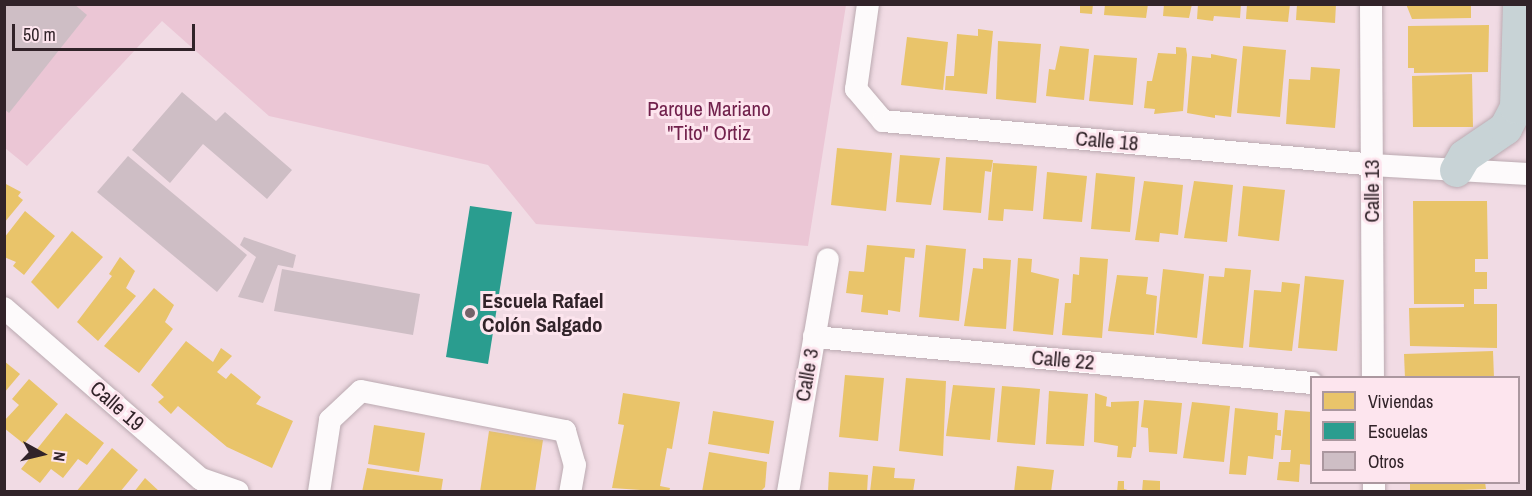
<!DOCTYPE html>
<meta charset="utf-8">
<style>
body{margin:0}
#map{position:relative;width:1532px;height:496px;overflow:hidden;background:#f1dbe4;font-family:"Archivo Narrow",sans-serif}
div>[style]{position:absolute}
.green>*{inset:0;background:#ebc6d5}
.homes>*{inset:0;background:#e9c46a}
.schools>*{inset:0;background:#2a9d8f}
.building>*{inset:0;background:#cebec5}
.roads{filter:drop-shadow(0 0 2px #bbaab1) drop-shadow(0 0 2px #bbaab1)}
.street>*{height:22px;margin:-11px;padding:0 11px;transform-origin:11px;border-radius:11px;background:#fdfafb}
.highway>*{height:33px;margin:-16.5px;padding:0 16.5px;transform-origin:16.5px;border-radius:16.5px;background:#c8d3d6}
.dots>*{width:16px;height:16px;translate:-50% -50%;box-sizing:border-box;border:3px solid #fde5ee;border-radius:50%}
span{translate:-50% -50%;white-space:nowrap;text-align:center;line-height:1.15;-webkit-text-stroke:6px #fde5ee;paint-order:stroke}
.park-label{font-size:21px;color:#71214c}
.street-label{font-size:21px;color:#312329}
.poi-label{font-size:21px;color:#312329;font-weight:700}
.left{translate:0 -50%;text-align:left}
.frame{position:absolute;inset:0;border:6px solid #312329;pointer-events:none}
.legend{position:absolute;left:1310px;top:376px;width:210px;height:108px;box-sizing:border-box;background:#fde5ee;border:2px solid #ab979f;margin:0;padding:8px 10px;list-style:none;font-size:18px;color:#312329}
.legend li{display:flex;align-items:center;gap:12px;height:30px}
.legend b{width:30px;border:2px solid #ab979f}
.north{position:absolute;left:12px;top:424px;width:60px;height:60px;-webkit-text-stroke:4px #fde5ee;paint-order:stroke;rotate:98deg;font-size:16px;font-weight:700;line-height:24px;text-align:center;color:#312329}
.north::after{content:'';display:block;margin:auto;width:21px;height:27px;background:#312329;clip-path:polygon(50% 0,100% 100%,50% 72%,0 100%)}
.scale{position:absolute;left:12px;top:24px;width:183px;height:27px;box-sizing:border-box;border:3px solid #312329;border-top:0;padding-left:8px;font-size:18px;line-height:21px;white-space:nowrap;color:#312329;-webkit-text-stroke:4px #fde5ee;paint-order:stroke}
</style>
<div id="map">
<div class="green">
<i style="clip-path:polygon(4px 5px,846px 5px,808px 246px,536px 224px,488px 165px,269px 116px,162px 21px,27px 166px,5px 148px)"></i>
</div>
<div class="homes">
<i style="clip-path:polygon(1080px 4px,1093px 4px,1092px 14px,1080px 13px)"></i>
<i style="clip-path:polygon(1105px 4px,1148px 4px,1146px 18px,1104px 15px)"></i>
<i style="clip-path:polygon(1164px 4px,1192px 4px,1189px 18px,1163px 16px)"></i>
<i style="clip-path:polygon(1198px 4px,1241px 4px,1240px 18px,1214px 16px,1213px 21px,1197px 19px)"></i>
<i style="clip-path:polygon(1247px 4px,1290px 4px,1288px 22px,1246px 19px)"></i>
<i style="clip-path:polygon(1297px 4px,1336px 4px,1335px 23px,1296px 20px)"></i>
<i style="clip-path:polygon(1406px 4px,1471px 4px,1471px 18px,1412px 19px)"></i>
<i style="clip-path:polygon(1489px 25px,1488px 72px,1414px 73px,1414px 68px,1408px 68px,1408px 26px)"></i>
<i style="clip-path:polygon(978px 29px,993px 31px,987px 94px,945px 90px,946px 76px,954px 76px,957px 34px,978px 36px)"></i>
<i style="clip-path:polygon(907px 37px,948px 42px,943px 90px,901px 85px)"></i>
<i style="clip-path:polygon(998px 41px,1041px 44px,1036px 103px,996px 99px)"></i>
<i style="clip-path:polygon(1060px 46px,1089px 49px,1084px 100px,1046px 96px,1049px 69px,1055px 70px)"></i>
<i style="clip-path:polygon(1243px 46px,1286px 50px,1280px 117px,1237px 113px)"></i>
<i style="clip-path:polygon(1176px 47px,1186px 48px,1187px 55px,1183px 111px,1154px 114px,1155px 109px,1144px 108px,1147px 81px,1152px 81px,1158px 53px,1176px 54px)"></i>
<i style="clip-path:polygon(1211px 54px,1237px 59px,1231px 117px,1215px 115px,1215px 118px,1187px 113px,1192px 56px,1211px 58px)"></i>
<i style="clip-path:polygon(1094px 55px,1137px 58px,1133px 105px,1089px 101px)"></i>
<i style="clip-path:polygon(1311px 67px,1340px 69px,1335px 128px,1286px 124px,1289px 79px,1310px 80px)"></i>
<i style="clip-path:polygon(1472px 74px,1473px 127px,1413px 127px,1412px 76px)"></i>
<i style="clip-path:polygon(837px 148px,892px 153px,886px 211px,831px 205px)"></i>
<i style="clip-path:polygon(900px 155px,940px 158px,931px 205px,896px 202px)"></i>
<i style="clip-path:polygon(946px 157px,993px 160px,991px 172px,985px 171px,981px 213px,943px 210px)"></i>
<i style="clip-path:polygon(993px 163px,1037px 166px,1033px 211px,1004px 209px,1003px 221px,988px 220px)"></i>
<i style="clip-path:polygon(1047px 172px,1087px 176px,1082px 222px,1043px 219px)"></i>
<i style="clip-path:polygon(1096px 173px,1135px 177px,1130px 232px,1091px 229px)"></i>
<i style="clip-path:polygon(1144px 181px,1183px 185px,1178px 235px,1160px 233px,1159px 242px,1135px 240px)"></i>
<i style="clip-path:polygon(1194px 181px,1233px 185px,1227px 242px,1184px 238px)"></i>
<i style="clip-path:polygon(4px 183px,21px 192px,18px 196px,23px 200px,4px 223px)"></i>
<i style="clip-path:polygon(1243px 186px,1285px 190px,1279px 241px,1238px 236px)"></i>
<i style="clip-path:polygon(1413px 201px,1487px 201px,1488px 259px,1475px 259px,1475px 272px,1487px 272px,1487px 289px,1474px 289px,1474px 304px,1497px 304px,1497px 348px,1410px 346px,1409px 308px,1464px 307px,1464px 304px,1414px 304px)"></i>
<i style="clip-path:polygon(25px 211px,55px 236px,24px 275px,13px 266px,16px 262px,4px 257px,4px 238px)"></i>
<i style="clip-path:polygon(72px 231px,103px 257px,58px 309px,31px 282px)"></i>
<i style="clip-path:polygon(867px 245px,915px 249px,914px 258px,905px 257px,900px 312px,888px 310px,888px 315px,861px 312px,863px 295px,846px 293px,849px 271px,864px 272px)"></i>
<i style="clip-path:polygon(926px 245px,966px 249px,959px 321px,919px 317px)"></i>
<i style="clip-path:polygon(120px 257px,135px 271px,126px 288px,136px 296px,98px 341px,77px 322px,112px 276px,109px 274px)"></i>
<i style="clip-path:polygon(1080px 257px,1108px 259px,1102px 338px,1062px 335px,1065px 303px,1071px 303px,1073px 274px,1079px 275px)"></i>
<i style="clip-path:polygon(983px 258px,1011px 260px,1006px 329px,964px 326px,973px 268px,983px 269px)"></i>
<i style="clip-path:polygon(1018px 258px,1032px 259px,1031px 272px,1059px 279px,1053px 335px,1013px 331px)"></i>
<i style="clip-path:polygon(1225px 268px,1251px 270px,1243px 348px,1202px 344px,1209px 276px,1224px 277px)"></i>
<i style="clip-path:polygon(1163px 269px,1204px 274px,1197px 338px,1156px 333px)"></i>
<i style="clip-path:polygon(1117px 275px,1148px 277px,1146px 294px,1157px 296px,1154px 335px,1108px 331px)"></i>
<i style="clip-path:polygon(1305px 276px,1344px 280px,1337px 351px,1298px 348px)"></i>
<i style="clip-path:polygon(1282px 282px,1300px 284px,1292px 351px,1249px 347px,1254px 290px,1281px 292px)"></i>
<i style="clip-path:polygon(154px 288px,174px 305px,165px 322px,173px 329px,139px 373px,104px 346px)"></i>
<i style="clip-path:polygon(186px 341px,213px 362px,221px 348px,232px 356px,217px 372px,226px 379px,231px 373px,261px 397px,256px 404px,293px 421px,272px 468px,227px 447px,178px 406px,171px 414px,158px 402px,164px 397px,151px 385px)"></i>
<i style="clip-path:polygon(1493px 351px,1494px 378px,1405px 378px,1404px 354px)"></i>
<i style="clip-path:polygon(4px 361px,20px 374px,4px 393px)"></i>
<i style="clip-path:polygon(845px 375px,884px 378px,878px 441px,839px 437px)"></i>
<i style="clip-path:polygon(906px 378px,946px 381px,943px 456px,899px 451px)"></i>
<i style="clip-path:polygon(29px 379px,58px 404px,24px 444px,4px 428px,4px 421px,19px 405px,12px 399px)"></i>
<i style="clip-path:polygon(953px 385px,995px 388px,990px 440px,946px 436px)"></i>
<i style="clip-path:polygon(1002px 386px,1040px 389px,1035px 445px,997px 442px)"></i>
<i style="clip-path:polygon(1049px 391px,1088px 394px,1084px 446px,1046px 444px)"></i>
<i style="clip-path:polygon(623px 393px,680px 402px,672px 449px,667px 448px,660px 486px,670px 488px,669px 492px,612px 488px,624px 425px,618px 424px)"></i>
<i style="clip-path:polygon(1095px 393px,1107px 397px,1106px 406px,1111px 407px,1111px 402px,1139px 401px,1136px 447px,1133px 447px,1131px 458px,1117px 457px,1118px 446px,1094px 442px)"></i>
<i style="clip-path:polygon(1144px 400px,1182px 403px,1177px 454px,1149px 452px,1148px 428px,1141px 427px)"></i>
<i style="clip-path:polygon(1192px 402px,1230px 406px,1224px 462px,1183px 458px)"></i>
<i style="clip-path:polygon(1235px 408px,1278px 413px,1277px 430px,1281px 430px,1281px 436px,1275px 435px,1273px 459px,1248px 456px,1246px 475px,1229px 474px)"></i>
<i style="clip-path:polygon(1285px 410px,1312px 412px,1312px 465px,1300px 464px,1299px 482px,1277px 480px,1279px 462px,1290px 462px,1291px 450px,1281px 450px)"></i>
<i style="clip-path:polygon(713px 411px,774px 421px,769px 454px,708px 444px)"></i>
<i style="clip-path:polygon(66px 413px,104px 443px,87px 465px,78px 459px,63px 478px,51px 469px,40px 483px,21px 469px)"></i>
<i style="clip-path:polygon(374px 425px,425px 433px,419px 472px,368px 464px)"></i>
<i style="clip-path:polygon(489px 431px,543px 440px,535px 492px,480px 492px)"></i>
<i style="clip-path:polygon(112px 448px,138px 470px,120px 492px,76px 492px)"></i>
<i style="clip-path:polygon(709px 452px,767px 462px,765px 487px,760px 492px,702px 492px)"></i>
<i style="clip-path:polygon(873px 466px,895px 468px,894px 478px,915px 479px,913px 492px,870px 492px)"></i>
<i style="clip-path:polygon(1017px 466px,1054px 470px,1051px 492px,1014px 492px)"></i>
<i style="clip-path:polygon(367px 468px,443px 479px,441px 492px,362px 492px)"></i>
<i style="clip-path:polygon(829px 472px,868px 475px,867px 492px,828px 492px)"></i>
<i style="clip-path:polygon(145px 478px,160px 492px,134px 492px)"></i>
<i style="clip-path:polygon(1143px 480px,1160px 481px,1160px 492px,1142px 492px)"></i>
<i style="clip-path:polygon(1118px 481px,1124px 481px,1124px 489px,1135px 492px,1117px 492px)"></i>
<i style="clip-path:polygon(1410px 482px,1485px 482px,1486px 489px,1410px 492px)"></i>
</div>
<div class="schools">
<i style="clip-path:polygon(470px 206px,512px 212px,488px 364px,446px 357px)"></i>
</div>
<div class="building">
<i style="clip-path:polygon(4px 4px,74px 4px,87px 15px,9px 113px,4px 109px)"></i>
<i style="clip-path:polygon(182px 92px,216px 121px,225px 112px,292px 170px,267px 199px,203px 144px,170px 183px,132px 150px)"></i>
<i style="clip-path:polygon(128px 156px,247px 255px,217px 292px,97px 192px)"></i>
<i style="clip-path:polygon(244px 237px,296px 255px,293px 268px,278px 265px,263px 303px,238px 297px,256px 257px,240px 245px)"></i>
<i style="clip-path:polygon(282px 269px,420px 294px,413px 335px,274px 311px)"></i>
</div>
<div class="roads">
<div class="street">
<i style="left:868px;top:4px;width:86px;rotate:98deg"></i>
<i style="left:856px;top:89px;width:42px;rotate:49.8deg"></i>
<i style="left:883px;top:121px;width:491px;rotate:5.1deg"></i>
<i style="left:1372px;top:165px;width:156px;rotate:3.3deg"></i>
<i style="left:1371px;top:4px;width:374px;rotate:89.7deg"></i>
<i style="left:4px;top:308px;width:261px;rotate:41deg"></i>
<i style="left:201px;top:479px;width:39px;rotate:19deg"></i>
<i style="left:814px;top:337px;width:500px;rotate:5.28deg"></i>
<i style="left:1374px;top:482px;width:10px;rotate:90deg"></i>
<i style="left:319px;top:492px;width:73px;rotate:-81.3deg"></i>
<i style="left:330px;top:420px;width:42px;rotate:-43.1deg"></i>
<i style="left:361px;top:391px;width:208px;rotate:11.1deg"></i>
<i style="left:565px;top:431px;width:35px;rotate:74deg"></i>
<i style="left:575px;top:465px;width:27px;rotate:100deg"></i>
<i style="left:788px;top:492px;width:236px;rotate:-80.3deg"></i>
</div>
<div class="highway">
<i style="left:1456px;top:170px;width:16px;rotate:-60deg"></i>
<i style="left:1464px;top:156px;width:50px;rotate:-34.3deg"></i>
<i style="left:1505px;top:128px;width:24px;rotate:-62deg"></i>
<i style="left:1516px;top:107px;width:103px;rotate:-88.3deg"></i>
</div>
</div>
<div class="dots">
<i style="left:470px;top:313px;background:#74636a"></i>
</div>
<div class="park-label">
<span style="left:709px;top:121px">Parque Mariano<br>"Tito" Ortiz</span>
</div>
<div class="street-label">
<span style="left:1107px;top:141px;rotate:5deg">Calle 18</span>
<span style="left:1372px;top:191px;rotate:-90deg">Calle 13</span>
<span style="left:1063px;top:360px;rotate:5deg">Calle 22</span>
<span style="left:807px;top:375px;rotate:-80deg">Calle 3</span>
<span style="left:117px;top:406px;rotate:41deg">Calle 19</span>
</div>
<div class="poi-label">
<span class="left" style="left:482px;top:313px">Escuela Rafael<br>Colón Salgado</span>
</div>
<div class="frame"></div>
<ul class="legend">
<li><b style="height:16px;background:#e9c46a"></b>Viviendas</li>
<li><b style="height:16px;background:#2a9d8f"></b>Escuelas</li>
<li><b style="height:16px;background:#cebec5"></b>Otros</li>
</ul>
<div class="north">N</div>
<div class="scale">50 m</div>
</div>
